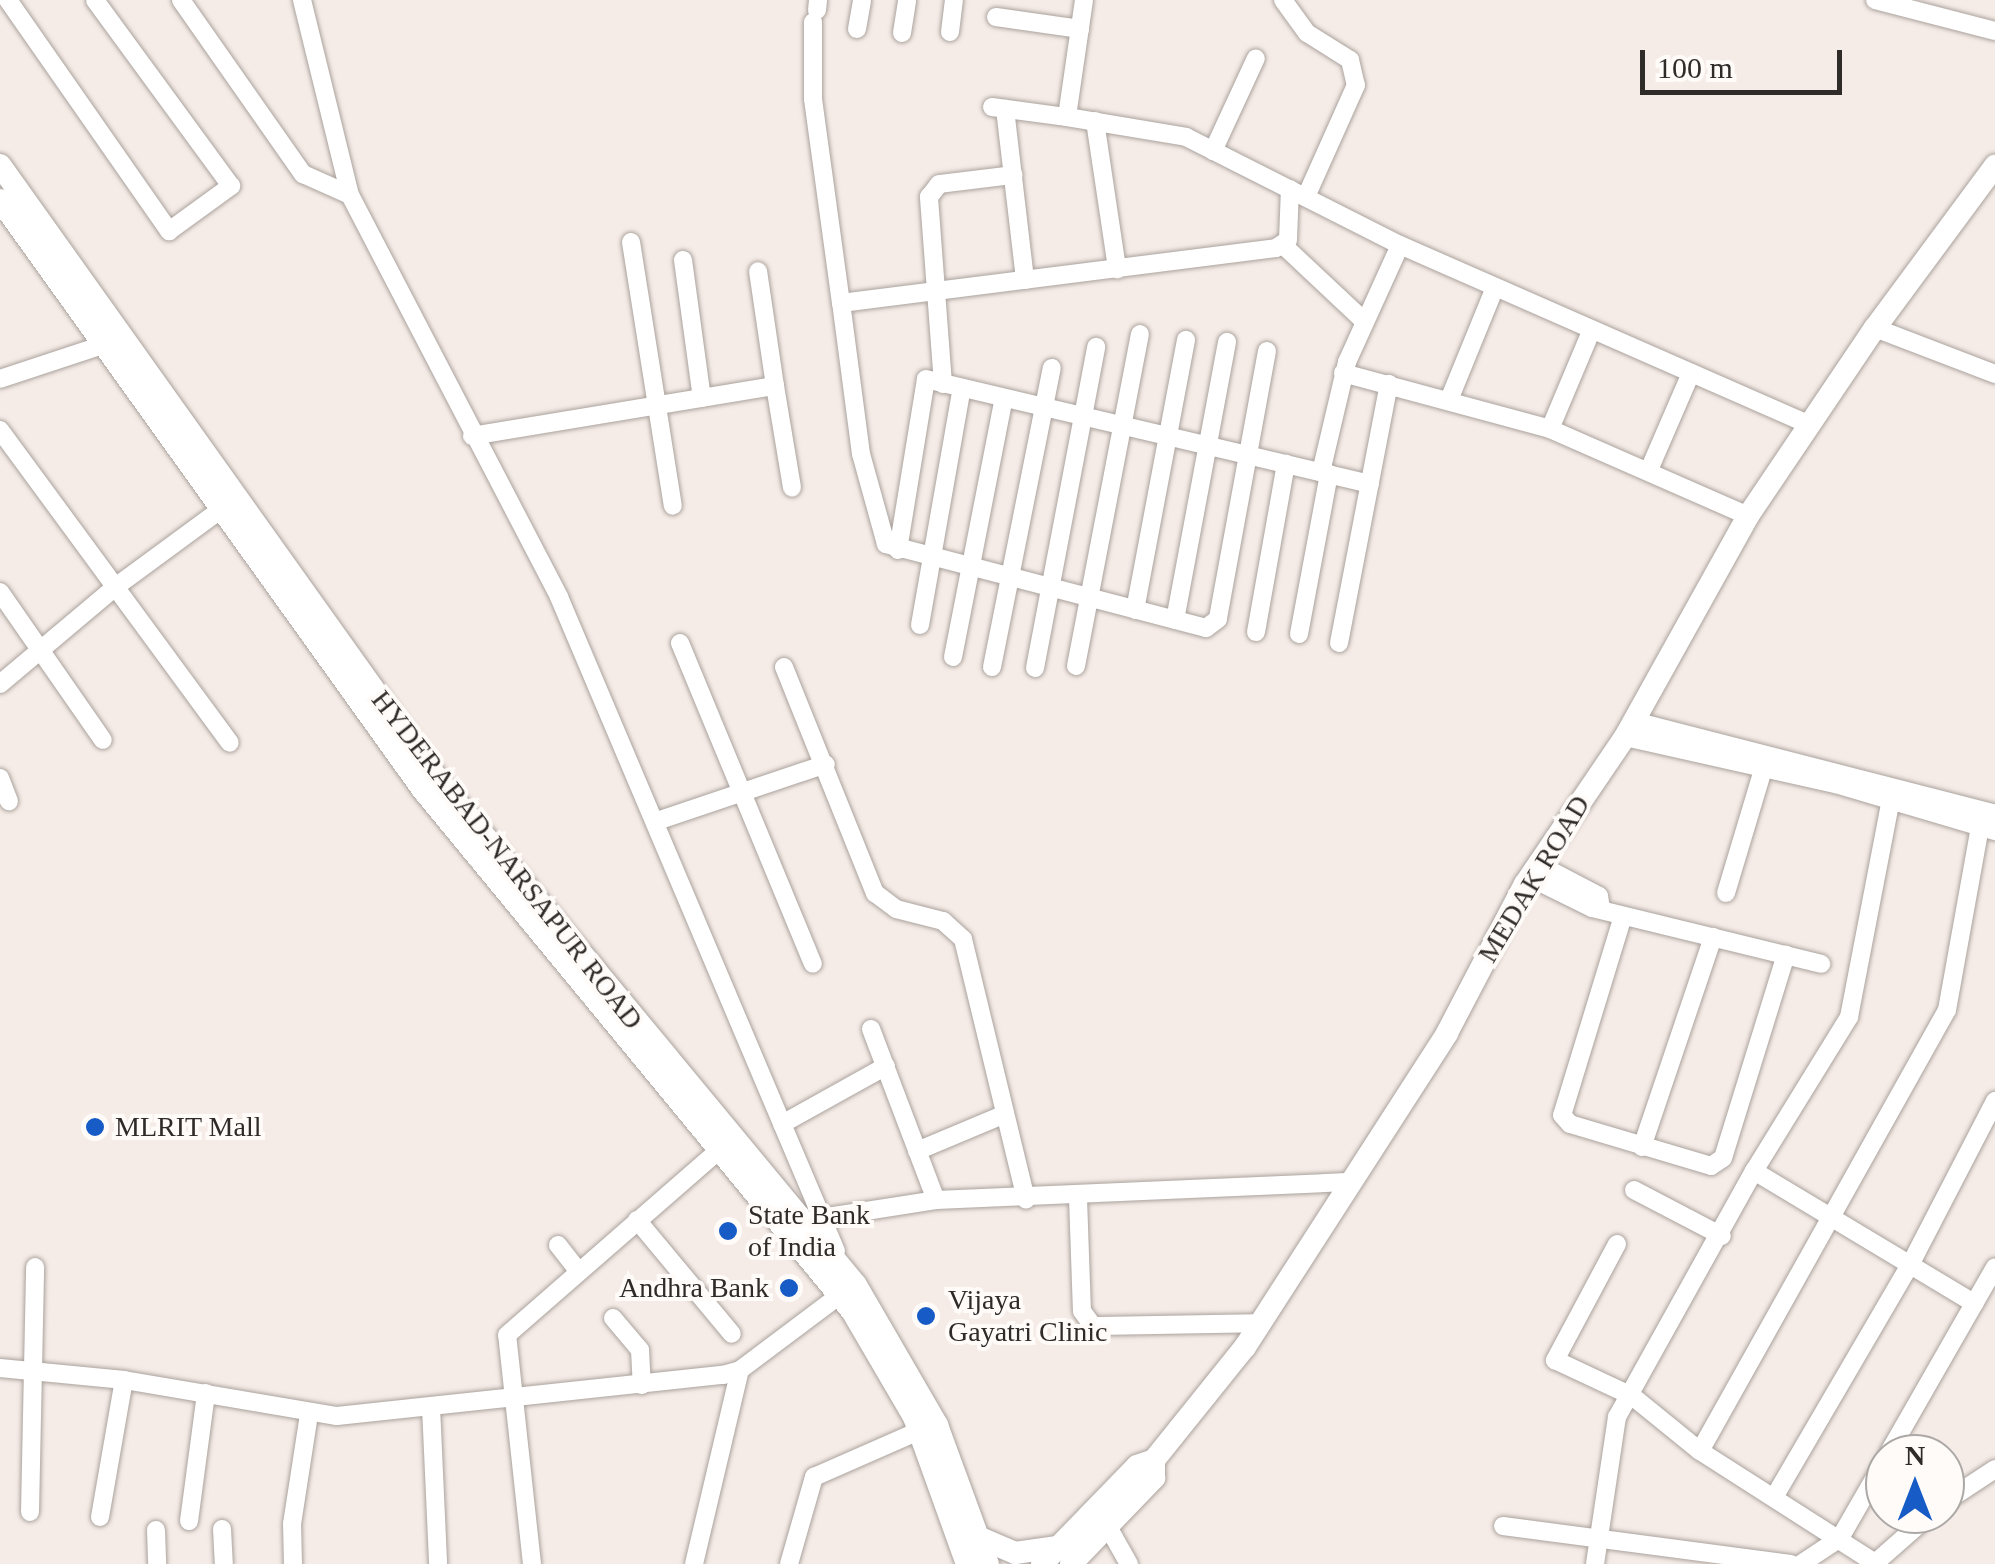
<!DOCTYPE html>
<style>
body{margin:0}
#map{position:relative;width:1995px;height:1564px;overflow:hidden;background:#f6ece7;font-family:"Times New Roman",serif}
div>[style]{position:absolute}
.roads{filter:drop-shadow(0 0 2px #aaa29d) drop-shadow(0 0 2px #aaa29d)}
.minor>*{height:18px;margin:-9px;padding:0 9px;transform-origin:9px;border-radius:9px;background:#fff}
.major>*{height:22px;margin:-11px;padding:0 11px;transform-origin:11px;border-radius:11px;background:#fff}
.dots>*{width:28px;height:28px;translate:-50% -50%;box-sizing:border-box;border:5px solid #fffbf9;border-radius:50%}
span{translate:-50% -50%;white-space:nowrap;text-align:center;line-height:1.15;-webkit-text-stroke:8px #fffbf9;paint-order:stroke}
.street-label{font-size:28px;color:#2f2b29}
.poi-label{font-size:28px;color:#2f2b29}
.left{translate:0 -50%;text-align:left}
.right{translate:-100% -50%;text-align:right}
.north{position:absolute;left:1865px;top:1434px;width:100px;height:100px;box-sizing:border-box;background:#fffbf9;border:2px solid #aca8a6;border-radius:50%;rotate:0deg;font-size:28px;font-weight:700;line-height:40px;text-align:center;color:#2f2b29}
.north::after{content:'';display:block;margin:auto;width:35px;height:45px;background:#165bc6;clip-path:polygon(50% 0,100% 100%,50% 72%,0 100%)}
.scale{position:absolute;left:1640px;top:50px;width:202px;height:45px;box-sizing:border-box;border:5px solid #2f2b29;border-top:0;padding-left:12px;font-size:30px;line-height:35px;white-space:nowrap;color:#2f2b29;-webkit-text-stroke:8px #fffbf9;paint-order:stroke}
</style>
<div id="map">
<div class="roads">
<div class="minor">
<i style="left:8px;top:0;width:282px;rotate:55.1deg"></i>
<i style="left:169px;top:231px;width:77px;rotate:-36deg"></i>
<i style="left:231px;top:186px;width:230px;rotate:-126.2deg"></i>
<i style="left:181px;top:0;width:213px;rotate:55deg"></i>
<i style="left:303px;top:174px;width:51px;rotate:24.1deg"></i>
<i style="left:302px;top:0;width:201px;rotate:76.2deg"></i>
<i style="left:350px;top:195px;width:453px;rotate:62.5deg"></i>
<i style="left:559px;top:597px;width:710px;rotate:67.05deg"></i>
<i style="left:1084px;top:0;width:118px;rotate:98.3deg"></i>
<i style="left:1067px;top:117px;width:121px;rotate:9.5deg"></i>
<i style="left:1186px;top:137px;width:240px;rotate:26.8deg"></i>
<i style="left:1400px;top:245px;width:446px;rotate:23.7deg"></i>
<i style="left:1283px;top:0;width:41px;rotate:54deg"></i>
<i style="left:1307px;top:33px;width:51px;rotate:32.1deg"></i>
<i style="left:1350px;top:60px;width:26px;rotate:77deg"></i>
<i style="left:1356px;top:85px;width:123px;rotate:114.1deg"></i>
<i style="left:1875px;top:0;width:124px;rotate:14.5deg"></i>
<i style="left:817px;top:10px;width:10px;rotate:-84deg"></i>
<i style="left:996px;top:17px;width:85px;rotate:8.1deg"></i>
<i style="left:813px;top:22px;width:77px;rotate:90deg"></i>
<i style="left:813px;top:99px;width:206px;rotate:82.2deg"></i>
<i style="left:857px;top:29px;width:29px;rotate:-80deg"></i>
<i style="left:950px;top:32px;width:32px;rotate:-83deg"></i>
<i style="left:902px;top:33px;width:33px;rotate:-81deg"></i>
<i style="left:992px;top:107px;width:76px;rotate:7.6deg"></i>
<i style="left:1005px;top:109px;width:172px;rotate:83.3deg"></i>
<i style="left:1095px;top:121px;width:150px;rotate:81.5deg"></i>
<i style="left:1213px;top:151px;width:102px;rotate:-65.2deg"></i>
<i style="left:631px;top:242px;width:267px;rotate:81deg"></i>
<i style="left:1283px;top:245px;width:112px;rotate:43.2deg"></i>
<i style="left:683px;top:260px;width:139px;rotate:82.2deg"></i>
<i style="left:1875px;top:328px;width:129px;rotate:21deg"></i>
<i style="left:1267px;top:351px;width:272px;rotate:100.4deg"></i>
<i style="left:1218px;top:619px;width:15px;rotate:143deg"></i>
<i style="left:1206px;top:628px;width:331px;rotate:-165.3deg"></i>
<i style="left:886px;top:544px;width:93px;rotate:-105.5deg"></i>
<i style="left:861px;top:454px;width:152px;rotate:-97.5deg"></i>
<i style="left:841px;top:303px;width:438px;rotate:-7.2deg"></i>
<i style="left:1276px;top:248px;width:14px;rotate:-34deg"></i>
<i style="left:1288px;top:240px;width:51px;rotate:-87.8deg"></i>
<i style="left:1343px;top:373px;width:214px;rotate:15.1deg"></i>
<i style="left:1550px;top:429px;width:216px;rotate:23.7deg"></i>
<i style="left:0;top:379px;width:108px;rotate:-18.3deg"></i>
<i style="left:943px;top:384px;width:188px;rotate:-94.3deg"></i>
<i style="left:929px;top:197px;width:16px;rotate:-52deg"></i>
<i style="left:939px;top:184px;width:75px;rotate:-6.9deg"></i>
<i style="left:775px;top:386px;width:103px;rotate:80.5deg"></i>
<i style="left:1449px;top:400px;width:122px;rotate:-67.8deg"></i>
<i style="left:1550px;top:429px;width:108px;rotate:-67.2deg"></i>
<i style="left:0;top:430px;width:388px;rotate:53.7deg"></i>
<i style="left:472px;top:436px;width:307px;rotate:-9.4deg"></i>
<i style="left:775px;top:386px;width:116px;rotate:-98.4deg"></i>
<i style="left:1649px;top:470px;width:106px;rotate:-66.6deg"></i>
<i style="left:1321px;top:472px;width:113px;rotate:-76.7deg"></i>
<i style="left:1347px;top:362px;width:128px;rotate:-65.6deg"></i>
<i style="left:898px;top:550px;width:173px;rotate:-80.7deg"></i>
<i style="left:926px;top:379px;width:456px;rotate:13.3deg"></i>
<i style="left:0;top:592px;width:180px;rotate:55.2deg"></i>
<i style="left:1135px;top:610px;width:275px;rotate:-79.3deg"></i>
<i style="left:1175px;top:620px;width:283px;rotate:-79.4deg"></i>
<i style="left:920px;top:625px;width:241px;rotate:-80deg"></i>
<i style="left:1256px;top:632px;width:171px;rotate:-79.9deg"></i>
<i style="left:1299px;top:634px;width:163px;rotate:-79.4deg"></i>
<i style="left:680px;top:643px;width:347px;rotate:67.5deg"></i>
<i style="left:1339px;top:643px;width:264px;rotate:-79.1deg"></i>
<i style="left:953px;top:657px;width:264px;rotate:-78.9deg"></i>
<i style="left:1076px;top:666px;width:338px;rotate:-79.1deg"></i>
<i style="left:784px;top:667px;width:244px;rotate:68.1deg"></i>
<i style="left:875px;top:893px;width:26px;rotate:37deg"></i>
<i style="left:896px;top:909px;width:49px;rotate:14.3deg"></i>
<i style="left:943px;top:921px;width:27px;rotate:42deg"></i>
<i style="left:963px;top:939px;width:268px;rotate:76.4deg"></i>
<i style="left:992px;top:667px;width:305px;rotate:-78.7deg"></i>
<i style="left:1035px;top:668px;width:327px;rotate:-79.2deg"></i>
<i style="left:0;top:684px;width:149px;rotate:-40.1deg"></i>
<i style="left:114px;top:588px;width:130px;rotate:-36.3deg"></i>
<i style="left:1634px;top:721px;width:373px;rotate:14.4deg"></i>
<i style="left:1625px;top:737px;width:216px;rotate:12.6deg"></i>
<i style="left:1836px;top:784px;width:166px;rotate:16.5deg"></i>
<i style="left:0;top:778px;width:25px;rotate:69deg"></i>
<i style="left:657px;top:821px;width:178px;rotate:-18.6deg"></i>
<i style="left:1538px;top:864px;width:69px;rotate:27.7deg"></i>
<i style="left:1599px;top:896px;width:12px;rotate:81deg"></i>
<i style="left:1529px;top:877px;width:70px;rotate:26.2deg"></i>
<i style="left:1592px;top:908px;width:236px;rotate:13.7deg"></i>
<i style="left:1726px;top:893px;width:133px;rotate:-73.3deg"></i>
<i style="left:1623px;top:916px;width:208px;rotate:107deg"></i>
<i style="left:1562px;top:1115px;width:12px;rotate:48deg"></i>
<i style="left:1570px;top:1124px;width:147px;rotate:16.6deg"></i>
<i style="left:1711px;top:1166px;width:14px;rotate:-34deg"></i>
<i style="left:1723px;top:1158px;width:213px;rotate:-72.8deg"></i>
<i style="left:871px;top:1029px;width:183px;rotate:69.2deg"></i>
<i style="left:782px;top:1124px;width:119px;rotate:-29.1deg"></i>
<i style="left:1642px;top:1147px;width:222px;rotate:-71.3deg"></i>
<i style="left:917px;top:1151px;width:95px;rotate:-22.8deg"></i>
<i style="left:1754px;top:1171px;width:257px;rotate:31deg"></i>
<i style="left:1634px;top:1190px;width:99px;rotate:27.6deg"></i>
<i style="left:1078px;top:1198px;width:113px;rotate:88deg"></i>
<i style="left:1082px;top:1311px;width:19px;rotate:54deg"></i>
<i style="left:1093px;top:1326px;width:168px;rotate:-1deg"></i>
<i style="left:821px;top:1218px;width:116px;rotate:-8.9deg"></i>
<i style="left:936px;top:1200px;width:417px;rotate:-2.5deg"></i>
<i style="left:637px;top:1220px;width:148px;rotate:50.2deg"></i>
<i style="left:1617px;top:1244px;width:132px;rotate:118.1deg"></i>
<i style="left:1555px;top:1360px;width:85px;rotate:25.1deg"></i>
<i style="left:1632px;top:1396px;width:87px;rotate:39deg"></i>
<i style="left:1700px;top:1451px;width:210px;rotate:32.6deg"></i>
<i style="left:558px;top:1245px;width:33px;rotate:52deg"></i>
<i style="left:613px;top:1318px;width:42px;rotate:49.8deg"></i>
<i style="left:640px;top:1350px;width:35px;rotate:87deg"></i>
<i style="left:0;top:1368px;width:125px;rotate:5.5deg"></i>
<i style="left:124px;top:1380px;width:216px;rotate:9.6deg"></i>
<i style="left:337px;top:1416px;width:388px;rotate:-6.1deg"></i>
<i style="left:723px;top:1375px;width:18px;rotate:-16deg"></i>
<i style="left:740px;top:1370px;width:125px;rotate:-36.9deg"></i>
<i style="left:431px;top:1407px;width:157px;rotate:87.4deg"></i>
<i style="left:1700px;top:1451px;width:505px;rotate:-60.75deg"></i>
<i style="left:1947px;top:1010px;width:187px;rotate:-79.8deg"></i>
<i style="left:1888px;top:1454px;width:215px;rotate:-60.2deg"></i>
<i style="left:1776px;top:1494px;width:265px;rotate:-59.7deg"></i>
<i style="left:1910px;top:1265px;width:185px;rotate:-62.6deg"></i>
<i style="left:1945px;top:1502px;width:60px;rotate:-33.4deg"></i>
<i style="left:30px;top:1512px;width:245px;rotate:-88.8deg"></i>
<i style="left:100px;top:1517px;width:139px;rotate:-80.1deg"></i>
<i style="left:189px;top:1521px;width:129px;rotate:-82.4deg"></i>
<i style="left:1107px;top:1525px;width:45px;rotate:60.6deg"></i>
<i style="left:1503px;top:1526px;width:290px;rotate:7.5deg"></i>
<i style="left:222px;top:1529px;width:35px;rotate:87deg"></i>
<i style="left:156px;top:1530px;width:34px;rotate:88deg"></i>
<i style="left:293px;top:1564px;width:40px;rotate:-91.4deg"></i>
<i style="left:292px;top:1524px;width:111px;rotate:-81.2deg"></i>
<i style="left:532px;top:1564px;width:230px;rotate:-96.2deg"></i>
<i style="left:507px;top:1335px;width:280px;rotate:-41.1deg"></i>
<i style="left:694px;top:1564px;width:199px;rotate:-76.7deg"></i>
<i style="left:789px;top:1564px;width:91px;rotate:-74deg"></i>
<i style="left:814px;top:1477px;width:115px;rotate:-23.7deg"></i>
<i style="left:1595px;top:1564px;width:149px;rotate:-81.5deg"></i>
<i style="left:1617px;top:1417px;width:282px;rotate:-60.9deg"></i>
<i style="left:1754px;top:1171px;width:181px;rotate:-58.3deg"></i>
<i style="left:1849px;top:1017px;width:222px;rotate:-79.1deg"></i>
<i style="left:1801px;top:1564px;width:47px;rotate:-33.7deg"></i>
<i style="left:1840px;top:1538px;width:90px;rotate:-60deg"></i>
<i style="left:1874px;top:1564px;width:76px;rotate:-41.3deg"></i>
</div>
<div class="major">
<i style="left:0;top:165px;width:756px;rotate:54.52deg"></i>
<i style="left:439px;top:781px;width:654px;rotate:50.4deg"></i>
<i style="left:856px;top:1285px;width:162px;rotate:59.9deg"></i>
<i style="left:937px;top:1425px;width:148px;rotate:69.9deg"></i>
<i style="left:0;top:200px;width:726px;rotate:54.36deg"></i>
<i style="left:423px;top:790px;width:675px;rotate:50.53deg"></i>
<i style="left:852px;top:1311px;width:123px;rotate:59.7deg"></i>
<i style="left:914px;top:1417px;width:156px;rotate:70.2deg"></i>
<i style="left:980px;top:1538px;width:38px;rotate:23deg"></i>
<i style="left:1015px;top:1553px;width:41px;rotate:-8.3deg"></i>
<i style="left:1042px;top:1564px;width:136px;rotate:-45.9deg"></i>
<i style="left:1137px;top:1466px;width:18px;rotate:-19deg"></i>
<i style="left:1154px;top:1460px;width:145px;rotate:-51.2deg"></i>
<i style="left:1245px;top:1347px;width:373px;rotate:-57.2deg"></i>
<i style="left:1447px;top:1033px;width:168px;rotate:-62.4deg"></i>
<i style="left:1525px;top:884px;width:178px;rotate:-55.8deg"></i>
<i style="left:1625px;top:737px;width:253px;rotate:-60.9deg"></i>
<i style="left:1748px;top:516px;width:227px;rotate:-56deg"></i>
<i style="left:1875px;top:328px;width:202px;rotate:-53.5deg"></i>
<i style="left:1071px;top:1564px;width:120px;rotate:-46deg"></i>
<i style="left:1154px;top:1478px;width:18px;rotate:-90deg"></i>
</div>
</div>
<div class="dots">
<i style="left:95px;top:1127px;background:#165bc6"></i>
<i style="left:728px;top:1231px;background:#165bc6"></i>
<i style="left:789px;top:1288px;background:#165bc6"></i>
<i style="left:926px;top:1316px;background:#165bc6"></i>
</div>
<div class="street-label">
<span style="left:507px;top:860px;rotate:52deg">HYDERABAD-NARSAPUR ROAD</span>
<span style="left:1534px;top:879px;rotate:-59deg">MEDAK ROAD</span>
</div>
<div class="poi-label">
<span class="left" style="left:115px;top:1127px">MLRIT Mall</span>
<span class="left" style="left:748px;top:1231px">State Bank<br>of India</span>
<span class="right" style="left:769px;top:1288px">Andhra Bank</span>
<span class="left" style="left:948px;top:1316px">Vijaya<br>Gayatri Clinic</span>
</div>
<div class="north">N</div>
<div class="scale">100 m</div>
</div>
